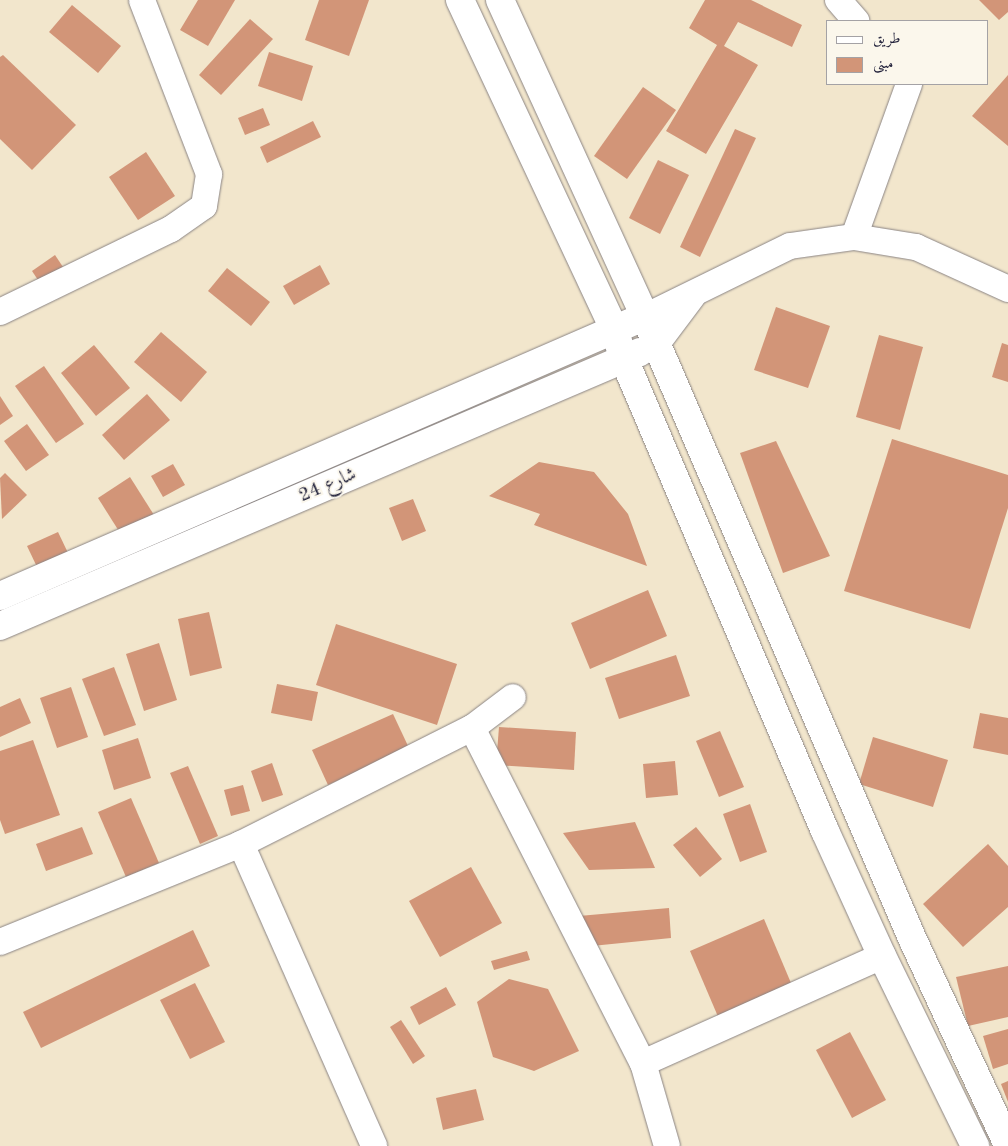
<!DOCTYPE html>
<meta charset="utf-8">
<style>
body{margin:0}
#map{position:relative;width:1008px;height:1146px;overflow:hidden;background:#f2e6cc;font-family:"Old Standard TT",Amiri,serif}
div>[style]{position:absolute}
.building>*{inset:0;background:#d29578}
.roads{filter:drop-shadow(0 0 1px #8a8484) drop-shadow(0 0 1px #8a8484)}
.minor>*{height:26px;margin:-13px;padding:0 13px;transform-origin:13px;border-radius:13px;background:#fff}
.tertiary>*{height:28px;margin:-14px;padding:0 14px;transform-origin:14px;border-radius:14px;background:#fff}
span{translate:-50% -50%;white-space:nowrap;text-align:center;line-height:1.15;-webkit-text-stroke:4px #fbf7ec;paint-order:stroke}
.street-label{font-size:19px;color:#22223b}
.legend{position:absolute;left:826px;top:20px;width:162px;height:65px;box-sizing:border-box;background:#fbf7ec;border:1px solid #a4a2a5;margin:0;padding:6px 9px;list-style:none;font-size:15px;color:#22223b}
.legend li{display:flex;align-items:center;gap:10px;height:25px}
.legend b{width:25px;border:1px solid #a4a2a5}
</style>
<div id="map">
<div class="building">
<i style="clip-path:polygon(198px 0,235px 0,208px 46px,180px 30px)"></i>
<i style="clip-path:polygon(319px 0,369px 0,349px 56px,305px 40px)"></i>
<i style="clip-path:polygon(705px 0,751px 0,802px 25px,792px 47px,738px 22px,724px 46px,758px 65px,706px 154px,666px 131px,717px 45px,689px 28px)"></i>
<i style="clip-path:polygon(979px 0,1008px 0,1008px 12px,999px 20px)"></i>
<i style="clip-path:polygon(72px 5px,121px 46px,98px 73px,49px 32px)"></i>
<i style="clip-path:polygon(250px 19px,273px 39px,221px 95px,199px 75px)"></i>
<i style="clip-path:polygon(269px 52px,313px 66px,302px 101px,258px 86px)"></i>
<i style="clip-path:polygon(3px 55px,76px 125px,32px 170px,0 139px,0 57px)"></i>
<i style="clip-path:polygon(1008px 75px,1008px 146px,972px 116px)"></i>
<i style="clip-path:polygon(643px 87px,676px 110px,627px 179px,594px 156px)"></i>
<i style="clip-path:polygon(263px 108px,270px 125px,245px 135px,238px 118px)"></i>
<i style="clip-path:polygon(313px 121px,321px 137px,267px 163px,260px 147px)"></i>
<i style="clip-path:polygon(735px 129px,756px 138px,700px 257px,680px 247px)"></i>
<i style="clip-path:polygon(146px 152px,175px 196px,138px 220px,109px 177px)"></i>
<i style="clip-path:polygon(658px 160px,689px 175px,660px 234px,629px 218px)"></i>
<i style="clip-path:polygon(55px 255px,67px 273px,44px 289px,32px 271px)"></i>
<i style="clip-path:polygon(320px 265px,330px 284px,294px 305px,283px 286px)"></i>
<i style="clip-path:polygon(227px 268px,270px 302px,251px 326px,208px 291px)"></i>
<i style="clip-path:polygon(776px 307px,830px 326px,808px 388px,754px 370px)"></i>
<i style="clip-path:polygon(161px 332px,207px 372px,181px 402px,134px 362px)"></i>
<i style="clip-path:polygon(879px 335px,923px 347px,900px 430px,856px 417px)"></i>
<i style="clip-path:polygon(1002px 343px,1008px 345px,1008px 382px,992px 377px)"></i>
<i style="clip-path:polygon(94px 345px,130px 388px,96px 416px,61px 373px)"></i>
<i style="clip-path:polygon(44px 366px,84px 424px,56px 443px,15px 386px)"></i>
<i style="clip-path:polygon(147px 394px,170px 420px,124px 460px,102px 435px)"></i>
<i style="clip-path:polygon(0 396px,13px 416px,0 425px)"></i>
<i style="clip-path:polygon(27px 424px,49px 455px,26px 471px,4px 441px)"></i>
<i style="clip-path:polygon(892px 439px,1008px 475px,1008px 508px,970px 629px,844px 591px)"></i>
<i style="clip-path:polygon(776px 441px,830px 556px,783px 573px,740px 453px)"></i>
<i style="clip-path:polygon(539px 462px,594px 472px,628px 514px,647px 566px,534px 525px,540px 514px,489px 496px)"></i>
<i style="clip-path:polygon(173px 464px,185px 485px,163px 497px,151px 476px)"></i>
<i style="clip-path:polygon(5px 473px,27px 495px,2px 519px,0 478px)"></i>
<i style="clip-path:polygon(130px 477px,154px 515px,122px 536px,98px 498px)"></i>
<i style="clip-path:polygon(413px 499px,426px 531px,402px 541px,389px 508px)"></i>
<i style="clip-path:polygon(58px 532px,69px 555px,38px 569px,27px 546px)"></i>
<i style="clip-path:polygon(648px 590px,667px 636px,590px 669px,571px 623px)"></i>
<i style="clip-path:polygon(209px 612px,222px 668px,190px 676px,178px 619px)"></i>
<i style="clip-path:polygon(336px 624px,457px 664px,437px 725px,316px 685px)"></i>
<i style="clip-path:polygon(159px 643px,177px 700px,144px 711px,126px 654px)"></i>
<i style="clip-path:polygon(676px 655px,690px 696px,619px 719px,605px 678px)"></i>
<i style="clip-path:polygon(114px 667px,136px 725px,104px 736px,82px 679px)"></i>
<i style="clip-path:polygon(277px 684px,318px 692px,312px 721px,271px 713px)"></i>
<i style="clip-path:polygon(71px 687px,88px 737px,57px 748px,40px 698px)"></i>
<i style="clip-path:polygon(20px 698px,31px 723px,0 737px,0 707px)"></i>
<i style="clip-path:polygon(980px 713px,1008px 718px,1008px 755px,973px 748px)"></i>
<i style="clip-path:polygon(393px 714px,409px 748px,328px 785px,312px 750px)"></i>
<i style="clip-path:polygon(499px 727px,576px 732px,574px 770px,496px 765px)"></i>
<i style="clip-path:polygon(720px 731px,744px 787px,719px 797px,696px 741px)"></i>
<i style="clip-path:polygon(873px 737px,948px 760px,933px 807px,859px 784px)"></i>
<i style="clip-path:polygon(138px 738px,151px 778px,114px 790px,102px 750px)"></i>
<i style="clip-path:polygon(33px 740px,60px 815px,5px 834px,0 820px,0 751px)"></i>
<i style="clip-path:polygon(675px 761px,678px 795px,646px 798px,643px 764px)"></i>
<i style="clip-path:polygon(272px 763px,283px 795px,262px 802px,251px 771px)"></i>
<i style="clip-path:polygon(188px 766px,218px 836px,200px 844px,170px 773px)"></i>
<i style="clip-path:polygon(243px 785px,250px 811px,231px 816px,224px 790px)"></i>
<i style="clip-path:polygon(131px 798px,159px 863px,126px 877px,98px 812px)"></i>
<i style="clip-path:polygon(750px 804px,767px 852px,740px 862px,723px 814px)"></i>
<i style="clip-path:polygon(635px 822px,655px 868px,589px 870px,563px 833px)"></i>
<i style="clip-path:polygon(82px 827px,93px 854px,46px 871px,36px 844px)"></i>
<i style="clip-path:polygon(696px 827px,722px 859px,700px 877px,673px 845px)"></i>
<i style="clip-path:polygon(988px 844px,1008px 866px,1008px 907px,963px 947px,923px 904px)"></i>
<i style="clip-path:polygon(471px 867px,502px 923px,440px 957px,409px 901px)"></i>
<i style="clip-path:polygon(669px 908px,671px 938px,582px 947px,579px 916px)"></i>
<i style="clip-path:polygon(764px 919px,799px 1002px,725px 1033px,690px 951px)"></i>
<i style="clip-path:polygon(193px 930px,210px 966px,41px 1048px,23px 1012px)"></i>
<i style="clip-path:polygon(527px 951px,530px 960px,494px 970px,491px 961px)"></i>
<i style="clip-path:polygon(1008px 966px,1008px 1017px,968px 1026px,956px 977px)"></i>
<i style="clip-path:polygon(509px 979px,548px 989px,579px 1051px,534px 1071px,493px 1057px,477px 1002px)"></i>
<i style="clip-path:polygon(195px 983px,225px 1042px,190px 1059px,160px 1000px)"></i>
<i style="clip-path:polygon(446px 987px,456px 1005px,419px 1025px,410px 1007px)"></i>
<i style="clip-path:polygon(401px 1020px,425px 1056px,413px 1064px,390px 1027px)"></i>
<i style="clip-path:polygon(1008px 1029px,1008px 1064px,993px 1069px,983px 1036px)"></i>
<i style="clip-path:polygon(850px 1032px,886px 1100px,852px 1118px,816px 1050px)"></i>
<i style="clip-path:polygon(1008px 1081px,1008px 1102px,1001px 1084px)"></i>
<i style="clip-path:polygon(476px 1089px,484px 1120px,443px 1130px,436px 1098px)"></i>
</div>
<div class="roads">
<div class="minor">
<i style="left:838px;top:0;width:28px;rotate:49deg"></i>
<i style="left:854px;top:237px;width:163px;rotate:-70.2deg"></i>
<i style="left:0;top:312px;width:190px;rotate:-25.9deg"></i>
<i style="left:171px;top:229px;width:40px;rotate:-34.9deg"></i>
<i style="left:204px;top:206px;width:32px;rotate:-81deg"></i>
<i style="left:209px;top:174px;width:186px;rotate:-111.1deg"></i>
<i style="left:645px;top:317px;width:161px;rotate:-26.1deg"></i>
<i style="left:790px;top:246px;width:65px;rotate:-8deg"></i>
<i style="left:854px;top:237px;width:63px;rotate:9.2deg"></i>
<i style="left:916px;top:247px;width:101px;rotate:24.5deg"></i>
<i style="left:656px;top:345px;width:60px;rotate:-53.1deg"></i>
<i style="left:472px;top:728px;width:376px;rotate:63deg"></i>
<i style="left:643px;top:1063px;width:86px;rotate:73.9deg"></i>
<i style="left:241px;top:844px;width:330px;rotate:66.2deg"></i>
<i style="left:0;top:942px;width:260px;rotate:-22.1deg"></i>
<i style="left:241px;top:844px;width:258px;rotate:-26.7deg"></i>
<i style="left:472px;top:728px;width:51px;rotate:-37.1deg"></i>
<i style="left:643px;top:1063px;width:262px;rotate:-24.1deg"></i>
</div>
<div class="tertiary">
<i style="left:460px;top:0;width:363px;rotate:64.9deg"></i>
<i style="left:614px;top:329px;width:32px;rotate:72deg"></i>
<i style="left:624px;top:359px;width:513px;rotate:66.93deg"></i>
<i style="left:825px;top:831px;width:137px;rotate:65.5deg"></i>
<i style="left:882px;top:956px;width:212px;rotate:63.9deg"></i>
<i style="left:500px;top:0;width:349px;rotate:65.4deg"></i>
<i style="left:645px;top:317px;width:676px;rotate:66.73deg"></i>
<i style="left:912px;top:938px;width:228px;rotate:65.1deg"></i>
<i style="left:0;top:596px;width:689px;rotate:-23.44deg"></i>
<i style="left:0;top:626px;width:696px;rotate:-23.18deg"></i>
</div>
</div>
<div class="street-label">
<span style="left:328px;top:486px;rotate:-23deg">شارع 24</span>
</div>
<ul class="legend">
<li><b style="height:6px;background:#fff"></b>طريق</li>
<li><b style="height:14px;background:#d29578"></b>مبنى</li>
</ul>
</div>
